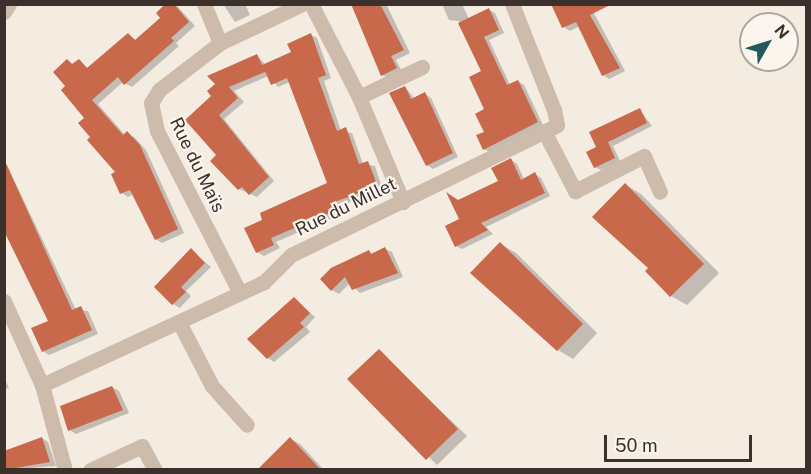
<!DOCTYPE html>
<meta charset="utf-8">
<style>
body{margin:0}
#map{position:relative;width:811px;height:474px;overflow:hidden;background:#f4ebe1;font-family:"Public Sans",sans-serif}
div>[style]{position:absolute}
.shadow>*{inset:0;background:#0003}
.building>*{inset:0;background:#c8694b}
.minor>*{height:15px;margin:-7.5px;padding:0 7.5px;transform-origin:7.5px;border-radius:7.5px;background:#cdbbac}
span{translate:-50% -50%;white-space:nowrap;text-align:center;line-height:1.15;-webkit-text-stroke:4.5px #fbf5ee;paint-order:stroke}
.street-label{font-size:18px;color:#3b302b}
.frame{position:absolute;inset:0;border:6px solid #3b302b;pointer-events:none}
.north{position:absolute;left:739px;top:12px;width:60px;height:60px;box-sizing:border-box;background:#fbf5ee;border:2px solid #aea6a0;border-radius:50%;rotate:51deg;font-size:16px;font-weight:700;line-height:24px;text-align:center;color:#3b302b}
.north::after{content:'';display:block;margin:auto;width:21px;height:27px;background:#1f5a5e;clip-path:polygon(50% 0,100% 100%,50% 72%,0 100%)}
.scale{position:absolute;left:604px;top:435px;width:148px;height:27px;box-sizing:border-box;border:3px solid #3b302b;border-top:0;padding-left:8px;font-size:18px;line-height:21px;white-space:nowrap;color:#3b302b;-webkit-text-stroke:4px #fbf5ee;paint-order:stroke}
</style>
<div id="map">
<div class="shadow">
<i style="clip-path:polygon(168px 4px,177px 6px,195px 26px,176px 43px,179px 46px,132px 87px,123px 82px,98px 104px,125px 135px,134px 137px,146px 150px,184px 233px,162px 243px,156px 239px,134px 194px,128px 197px,122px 193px,118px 173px,92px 137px,87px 118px,67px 86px,68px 61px,74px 65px,79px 61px,89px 69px,129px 35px,137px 41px,163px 18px)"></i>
<i style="clip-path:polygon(223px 4px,250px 4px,246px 6px,250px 15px,235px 22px)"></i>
<i style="clip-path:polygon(352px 4px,386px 4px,410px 53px,396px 60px,402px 72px,389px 78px,382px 75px)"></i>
<i style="clip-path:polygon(442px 4px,462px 4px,469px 19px,489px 10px,495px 13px,504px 33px,489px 40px,510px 85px,518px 81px,524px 85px,543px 125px,490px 152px,484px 149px,483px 72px,459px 21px,449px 20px)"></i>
<i style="clip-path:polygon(589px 4px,625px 71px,609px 79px,603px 75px,580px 26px,570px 31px,564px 27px)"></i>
<i style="clip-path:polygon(311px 35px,317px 38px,331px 78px,324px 81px,341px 131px,352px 133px,363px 164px,375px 166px,383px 191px,339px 206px,343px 213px,276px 242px,280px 248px,264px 256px,257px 252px,246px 229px,329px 184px,290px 82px,278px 87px,268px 76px,234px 91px,244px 102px,224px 119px,274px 181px,257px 197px,239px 189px,218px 155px,187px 120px,257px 56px,265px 64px,293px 53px)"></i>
<i style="clip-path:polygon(405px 87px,415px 99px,425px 94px,431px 98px,458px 157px,433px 169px,427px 165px)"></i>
<i style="clip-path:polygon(640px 110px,652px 126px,613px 146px,620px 161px,601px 170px,595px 167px,598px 148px)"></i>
<i style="clip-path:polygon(4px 159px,76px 310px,88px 311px,98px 334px,49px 355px,43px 351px,50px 321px,4px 224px)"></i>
<i style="clip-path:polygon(511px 160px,517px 164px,524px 179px,535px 174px,541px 178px,550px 196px,486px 227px,493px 234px,462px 249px,456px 246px,461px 220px,459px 202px,500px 182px)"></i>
<i style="clip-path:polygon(626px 185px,641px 194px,719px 273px,687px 305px,671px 296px,647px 271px,651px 268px)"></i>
<i style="clip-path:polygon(501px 244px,516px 253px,597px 333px,573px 359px,558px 350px)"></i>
<i style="clip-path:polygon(385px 249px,392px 252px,403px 277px,360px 293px,350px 283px,339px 294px,332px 290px,369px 252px,373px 254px)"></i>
<i style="clip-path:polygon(191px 250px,211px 267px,186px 291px,191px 296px,180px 308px,173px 304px)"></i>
<i style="clip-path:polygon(294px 299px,315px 317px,306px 327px,310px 332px,274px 362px,268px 358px)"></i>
<i style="clip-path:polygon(379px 351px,467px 436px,437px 465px,350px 379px)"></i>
<i style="clip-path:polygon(4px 378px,9px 388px,4px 389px)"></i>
<i style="clip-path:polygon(112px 387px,119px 391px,129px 413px,76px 434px,70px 430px)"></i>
<i style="clip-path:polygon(42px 438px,48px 442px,56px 466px,4px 470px)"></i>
<i style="clip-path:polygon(290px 439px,300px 444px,324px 470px,263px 470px)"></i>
</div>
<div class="building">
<i style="clip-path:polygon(165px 4px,174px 4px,189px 22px,171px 38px,174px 41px,124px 85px,118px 77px,92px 100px,123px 135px,127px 131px,140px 145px,178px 229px,155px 240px,130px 190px,120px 194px,111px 174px,115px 172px,87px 140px,90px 137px,78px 123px,84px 118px,61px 90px,65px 86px,53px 72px,67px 59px,72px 64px,79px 59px,87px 68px,128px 33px,135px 40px,160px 18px,156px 13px)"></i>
<i style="clip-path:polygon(351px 4px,380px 4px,404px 50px,391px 56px,397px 68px,381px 76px)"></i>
<i style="clip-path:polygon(551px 4px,612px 4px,590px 15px,620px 68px,602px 76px,576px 22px,562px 28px)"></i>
<i style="clip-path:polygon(489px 8px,499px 30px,484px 37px,507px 85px,518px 80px,538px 122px,483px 150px,476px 135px,484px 132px,475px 114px,484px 109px,469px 77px,481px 71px,458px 23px)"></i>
<i style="clip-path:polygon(311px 33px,326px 75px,318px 78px,337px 131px,346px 127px,359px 164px,368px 161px,378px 187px,334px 202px,337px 210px,271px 238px,274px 245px,256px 253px,244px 228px,262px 220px,260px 213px,327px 183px,287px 78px,271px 85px,263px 67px,265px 72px,229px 87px,238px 98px,219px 115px,269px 177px,249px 195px,242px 187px,238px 190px,210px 161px,216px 155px,185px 120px,211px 96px,207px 91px,215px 84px,207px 76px,257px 54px,262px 65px,291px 52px,287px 44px)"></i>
<i style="clip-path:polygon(405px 86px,411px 99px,425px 92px,453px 153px,426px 166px,389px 93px)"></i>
<i style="clip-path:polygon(640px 108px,647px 123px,608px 142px,615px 158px,594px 168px,586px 152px,596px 147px,589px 132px)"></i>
<i style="clip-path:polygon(511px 158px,521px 180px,535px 172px,545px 193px,481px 223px,488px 230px,455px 247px,445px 226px,459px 219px,446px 192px,458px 200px,498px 181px,491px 168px)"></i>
<i style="clip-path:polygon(5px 161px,72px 310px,81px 306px,92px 330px,42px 352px,31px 328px,48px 321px,4px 231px)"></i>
<i style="clip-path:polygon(625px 183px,704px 264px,670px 297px,645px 271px,648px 268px,592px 217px)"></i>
<i style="clip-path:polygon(500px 242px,583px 324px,557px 351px,470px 273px)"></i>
<i style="clip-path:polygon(385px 247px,398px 273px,352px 290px,345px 277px,331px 291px,320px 279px,331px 268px,369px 250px,371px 254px)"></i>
<i style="clip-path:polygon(191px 248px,205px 263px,181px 287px,186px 292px,172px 305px,154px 287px)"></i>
<i style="clip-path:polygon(294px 297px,310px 313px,300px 323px,304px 327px,267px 359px,247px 339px)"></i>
<i style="clip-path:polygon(379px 349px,458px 429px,426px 460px,347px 379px)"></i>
<i style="clip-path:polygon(112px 386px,123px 410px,68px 431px,60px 406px)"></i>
<i style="clip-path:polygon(42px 437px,50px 462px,4px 470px,4px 451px)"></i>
<i style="clip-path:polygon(290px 437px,321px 470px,257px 470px)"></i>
</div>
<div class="minor">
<i style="left:204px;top:4px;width:42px;rotate:67.7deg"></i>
<i style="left:311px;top:4px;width:105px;rotate:62.7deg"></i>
<i style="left:359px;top:97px;width:114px;rotate:67.3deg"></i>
<i style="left:4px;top:12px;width:9px;rotate:-58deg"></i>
<i style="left:359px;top:97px;width:70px;rotate:-25.5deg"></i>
<i style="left:544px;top:131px;width:68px;rotate:62.7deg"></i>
<i style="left:575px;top:191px;width:77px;rotate:-26.9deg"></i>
<i style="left:644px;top:156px;width:39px;rotate:66deg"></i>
<i style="left:240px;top:293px;width:182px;rotate:-117.1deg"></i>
<i style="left:157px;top:131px;width:29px;rotate:-102deg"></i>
<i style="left:151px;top:103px;width:15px;rotate:-58deg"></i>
<i style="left:159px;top:90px;width:77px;rotate:-37.6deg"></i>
<i style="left:220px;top:43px;width:91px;rotate:-25.4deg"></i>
<i style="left:4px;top:301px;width:92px;rotate:65.7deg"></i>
<i style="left:42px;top:385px;width:88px;rotate:74.9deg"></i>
<i style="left:179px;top:322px;width:72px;rotate:62.7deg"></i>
<i style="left:212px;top:386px;width:52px;rotate:48.1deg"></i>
<i style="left:42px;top:385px;width:245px;rotate:-24.9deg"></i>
<i style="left:264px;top:282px;width:38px;rotate:-45deg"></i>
<i style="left:291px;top:255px;width:296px;rotate:-26deg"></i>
<i style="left:557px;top:125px;width:15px;rotate:-101deg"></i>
<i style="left:554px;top:110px;width:114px;rotate:-111.6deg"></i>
<i style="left:90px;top:470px;width:57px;rotate:-24.8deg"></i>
<i style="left:142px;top:446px;width:27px;rotate:62deg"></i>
</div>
<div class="street-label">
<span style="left:197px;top:165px;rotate:64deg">Rue du Maïs</span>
<span style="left:346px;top:207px;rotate:-26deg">Rue du Millet</span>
</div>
<div class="frame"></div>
<div class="north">N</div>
<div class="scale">50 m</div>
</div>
